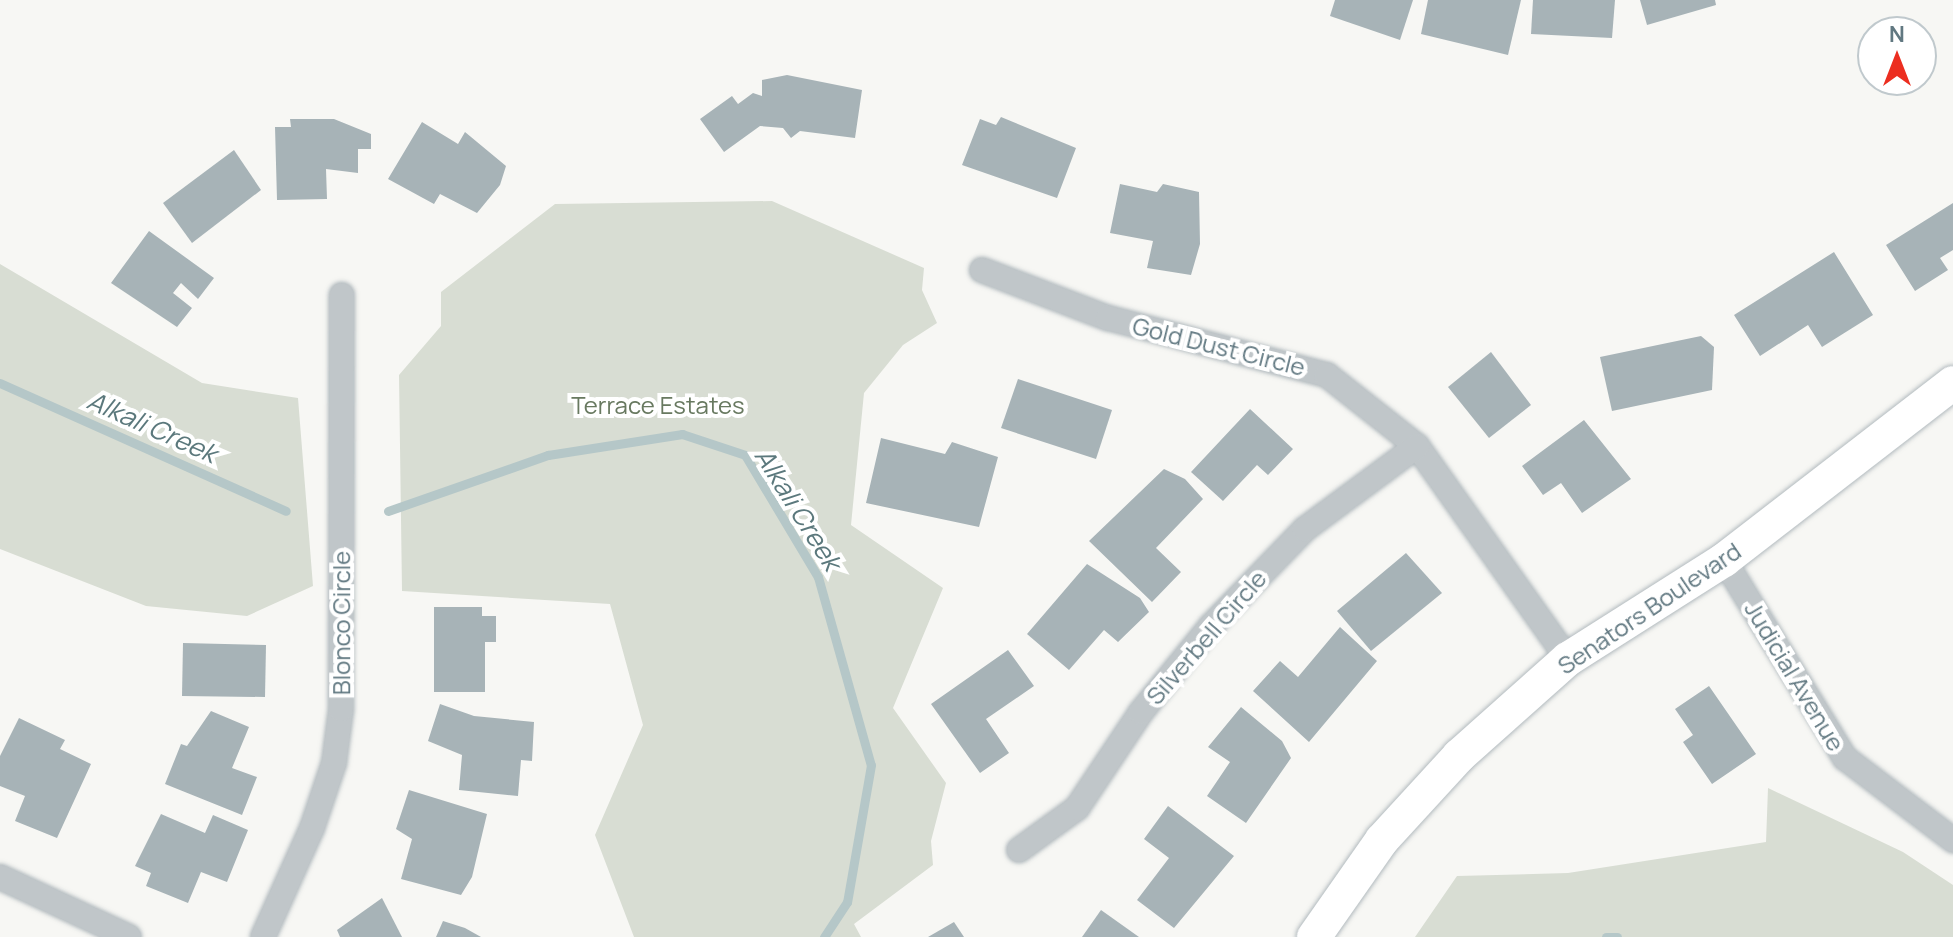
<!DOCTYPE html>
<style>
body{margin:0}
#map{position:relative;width:1953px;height:937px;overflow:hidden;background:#f7f7f4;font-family:Manrope,sans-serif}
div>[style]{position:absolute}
.green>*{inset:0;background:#d8ddd3}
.stream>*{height:9px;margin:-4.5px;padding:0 4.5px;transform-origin:4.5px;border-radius:4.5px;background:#b5c7c8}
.building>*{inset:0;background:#a7b3b7}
.roads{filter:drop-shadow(0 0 2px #b2babe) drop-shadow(0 0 2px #b2babe)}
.street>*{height:24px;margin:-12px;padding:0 12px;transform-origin:12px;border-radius:12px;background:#c0c6c9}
.secondary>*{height:34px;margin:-17px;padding:0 17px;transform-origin:17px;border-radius:17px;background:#fff}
span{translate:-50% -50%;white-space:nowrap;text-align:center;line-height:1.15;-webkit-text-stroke:8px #fff;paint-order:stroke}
.street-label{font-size:24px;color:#617881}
.park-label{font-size:24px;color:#687960}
.water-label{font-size:26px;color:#5b787c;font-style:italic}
.north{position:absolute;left:1857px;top:16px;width:80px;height:80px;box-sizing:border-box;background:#fff;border:2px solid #c0c9cd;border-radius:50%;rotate:0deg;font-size:22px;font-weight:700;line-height:32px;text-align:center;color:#617881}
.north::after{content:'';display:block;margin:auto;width:28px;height:36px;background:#ec2e20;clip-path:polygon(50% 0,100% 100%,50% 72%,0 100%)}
</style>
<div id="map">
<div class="green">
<i style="clip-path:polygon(772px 201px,924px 268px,922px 290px,937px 323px,903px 345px,864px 393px,851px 525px,943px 588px,893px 708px,946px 783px,931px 841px,933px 865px,854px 924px,861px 937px,634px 937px,595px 835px,643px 725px,610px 604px,402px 591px,399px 375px,441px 326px,441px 292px,555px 204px)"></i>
<i style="clip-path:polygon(0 264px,202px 383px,298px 398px,313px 586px,247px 616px,146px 606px,0 549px)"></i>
<i style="clip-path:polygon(1768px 788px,1903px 852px,1953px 885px,1953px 937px,1415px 937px,1457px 876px,1568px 873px,1766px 842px)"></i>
</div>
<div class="stream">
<i style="left:0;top:383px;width:313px;rotate:24.1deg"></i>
<i style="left:388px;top:511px;width:170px;rotate:-19.3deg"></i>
<i style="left:548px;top:455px;width:136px;rotate:-8.9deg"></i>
<i style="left:682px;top:434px;width:66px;rotate:18.4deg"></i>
<i style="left:745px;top:455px;width:142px;rotate:59.1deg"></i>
<i style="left:818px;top:577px;width:195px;rotate:74.3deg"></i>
<i style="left:871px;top:765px;width:139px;rotate:99.9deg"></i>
<i style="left:847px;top:902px;width:42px;rotate:123.3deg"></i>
<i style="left:1606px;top:937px;width:11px"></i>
</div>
<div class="building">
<i style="clip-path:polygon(1335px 0,1413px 0,1400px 40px,1330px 16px)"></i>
<i style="clip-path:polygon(1428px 0,1521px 0,1508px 55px,1421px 34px)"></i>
<i style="clip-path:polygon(1533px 0,1615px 0,1612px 38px,1531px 34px)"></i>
<i style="clip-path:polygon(1640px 0,1715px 0,1716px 5px,1647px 25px)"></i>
<i style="clip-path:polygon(787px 75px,862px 90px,855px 138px,800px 131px,791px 138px,783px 128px,760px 126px,724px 152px,700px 119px,732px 96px,738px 104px,753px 93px,762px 96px,762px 80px)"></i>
<i style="clip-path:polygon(1001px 117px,1076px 148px,1057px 198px,962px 165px,980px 119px,996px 125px)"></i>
<i style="clip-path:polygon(290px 119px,334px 119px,371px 134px,371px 149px,358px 149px,358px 173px,326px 169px,327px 199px,277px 200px,275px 127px,291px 127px)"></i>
<i style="clip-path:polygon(422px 122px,458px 144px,465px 132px,506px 166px,500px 185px,477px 213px,440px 194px,434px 204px,388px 179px)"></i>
<i style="clip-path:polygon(234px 150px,261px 190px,192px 243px,163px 203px)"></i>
<i style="clip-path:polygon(1120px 184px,1157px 192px,1163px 184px,1199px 192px,1200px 244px,1191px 275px,1147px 268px,1153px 241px,1110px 233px)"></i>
<i style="clip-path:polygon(1953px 203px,1953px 250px,1940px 258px,1948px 270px,1915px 291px,1886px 245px)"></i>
<i style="clip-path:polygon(149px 231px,214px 278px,198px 299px,181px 283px,173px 293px,192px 308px,177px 327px,111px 283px)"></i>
<i style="clip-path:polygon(1834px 252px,1873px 315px,1822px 347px,1808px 325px,1760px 356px,1734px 315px)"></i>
<i style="clip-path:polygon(1701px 336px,1714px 347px,1712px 390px,1612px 411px,1600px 357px)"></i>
<i style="clip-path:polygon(1491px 352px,1531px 405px,1489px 438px,1448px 387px)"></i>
<i style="clip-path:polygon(1018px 379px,1112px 410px,1096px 459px,1001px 428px)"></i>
<i style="clip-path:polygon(1250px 409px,1293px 449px,1268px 475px,1257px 465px,1223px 501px,1191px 472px)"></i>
<i style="clip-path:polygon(1584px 420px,1631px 479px,1582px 513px,1561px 483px,1543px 495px,1522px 466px)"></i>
<i style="clip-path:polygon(881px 438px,945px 454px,952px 442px,998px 457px,979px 527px,866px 503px)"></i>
<i style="clip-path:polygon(1164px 469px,1185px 479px,1203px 499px,1156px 548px,1181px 572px,1152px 602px,1089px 541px)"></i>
<i style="clip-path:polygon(1406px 553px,1442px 593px,1371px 651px,1337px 611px)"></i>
<i style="clip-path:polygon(1087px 564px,1140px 598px,1149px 612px,1118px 642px,1104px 630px,1069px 670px,1027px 634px)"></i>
<i style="clip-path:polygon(434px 607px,482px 607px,482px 616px,496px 616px,496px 642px,485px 642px,485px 692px,434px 692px)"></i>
<i style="clip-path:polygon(1340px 627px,1377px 661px,1309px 742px,1253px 691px,1280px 661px,1298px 677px)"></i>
<i style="clip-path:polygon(183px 643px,266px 645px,265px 697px,182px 696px)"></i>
<i style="clip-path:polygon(1008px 650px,1034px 686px,986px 719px,1009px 753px,980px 773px,931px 704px)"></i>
<i style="clip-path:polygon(1709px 686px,1756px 754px,1712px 784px,1683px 742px,1693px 735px,1675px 709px)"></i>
<i style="clip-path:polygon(440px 704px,474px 716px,534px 722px,532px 761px,521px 760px,518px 796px,459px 790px,462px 755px,428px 741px)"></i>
<i style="clip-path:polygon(1241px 707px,1282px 741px,1291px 758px,1246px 823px,1207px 796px,1230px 762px,1208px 747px)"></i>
<i style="clip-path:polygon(211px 711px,249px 727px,232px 768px,257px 777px,242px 815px,165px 784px,181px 744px,187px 746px)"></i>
<i style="clip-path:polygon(19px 718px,65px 740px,60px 749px,91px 764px,57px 838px,15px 821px,25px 796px,0 786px,0 756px)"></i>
<i style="clip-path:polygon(409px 790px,487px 814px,472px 877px,461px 895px,401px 879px,412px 839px,396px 829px)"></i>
<i style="clip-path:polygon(1168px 806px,1234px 856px,1174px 928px,1137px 900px,1169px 858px,1144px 839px)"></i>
<i style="clip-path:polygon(161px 814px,205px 833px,213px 815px,248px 830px,227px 882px,201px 872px,188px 903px,146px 886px,151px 873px,135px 866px)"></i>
<i style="clip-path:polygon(382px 898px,402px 937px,340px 937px,337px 930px)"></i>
<i style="clip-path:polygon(1101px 910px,1139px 937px,1082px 937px)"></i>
<i style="clip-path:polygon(443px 921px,465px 928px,481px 937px,436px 937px)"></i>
<i style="clip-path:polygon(954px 922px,964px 937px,928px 937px)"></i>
</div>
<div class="roads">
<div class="street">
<i style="left:982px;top:270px;width:135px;rotate:20.9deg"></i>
<i style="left:1108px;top:318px;width:226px;rotate:14.6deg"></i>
<i style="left:1327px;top:375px;width:115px;rotate:38.3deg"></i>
<i style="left:1417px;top:446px;width:261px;rotate:54.7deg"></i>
<i style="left:1724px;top:560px;width:232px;rotate:58.6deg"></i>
<i style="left:1845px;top:758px;width:136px;rotate:37.2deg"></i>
<i style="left:1019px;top:850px;width:72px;rotate:-35.9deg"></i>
<i style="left:1077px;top:808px;width:115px;rotate:-56.3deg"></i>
<i style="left:1141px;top:712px;width:111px;rotate:-50.9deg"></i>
<i style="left:1211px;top:626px;width:135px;rotate:-45.9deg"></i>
<i style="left:1305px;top:529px;width:139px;rotate:-36.5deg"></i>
<i style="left:0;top:877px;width:142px;rotate:24.9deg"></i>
<i style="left:263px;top:937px;width:120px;rotate:-65.8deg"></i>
<i style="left:312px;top:828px;width:69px;rotate:-71.3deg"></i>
<i style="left:334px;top:763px;width:54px;rotate:-82.6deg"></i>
<i style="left:341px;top:709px;width:414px;rotate:-89.9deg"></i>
</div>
<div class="secondary">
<i style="left:1314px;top:937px;width:118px;rotate:-55deg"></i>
<i style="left:1382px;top:840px;width:114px;rotate:-47.5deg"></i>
<i style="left:1459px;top:756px;width:146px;rotate:-41.7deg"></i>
<i style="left:1568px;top:659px;width:185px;rotate:-32.4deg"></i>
<i style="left:1724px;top:560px;width:289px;rotate:-37.7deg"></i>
</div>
</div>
<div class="street-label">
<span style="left:1219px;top:346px;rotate:14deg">Gold Dust Circle</span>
<span style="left:1649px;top:608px;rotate:-34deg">Senators Boulevard</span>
<span style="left:341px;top:623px;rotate:-90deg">Blonco Circle</span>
<span style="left:1206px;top:637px;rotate:-49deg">Silverbell Circle</span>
<span style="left:1795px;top:676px;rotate:59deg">Judicial Avenue</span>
</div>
<div class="park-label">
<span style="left:658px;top:405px">Terrace Estates</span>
</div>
<div class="water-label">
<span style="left:152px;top:427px;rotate:24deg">Alkali Creek</span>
<span style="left:798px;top:509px;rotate:58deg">Alkali Creek</span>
</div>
<div class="north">N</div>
</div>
